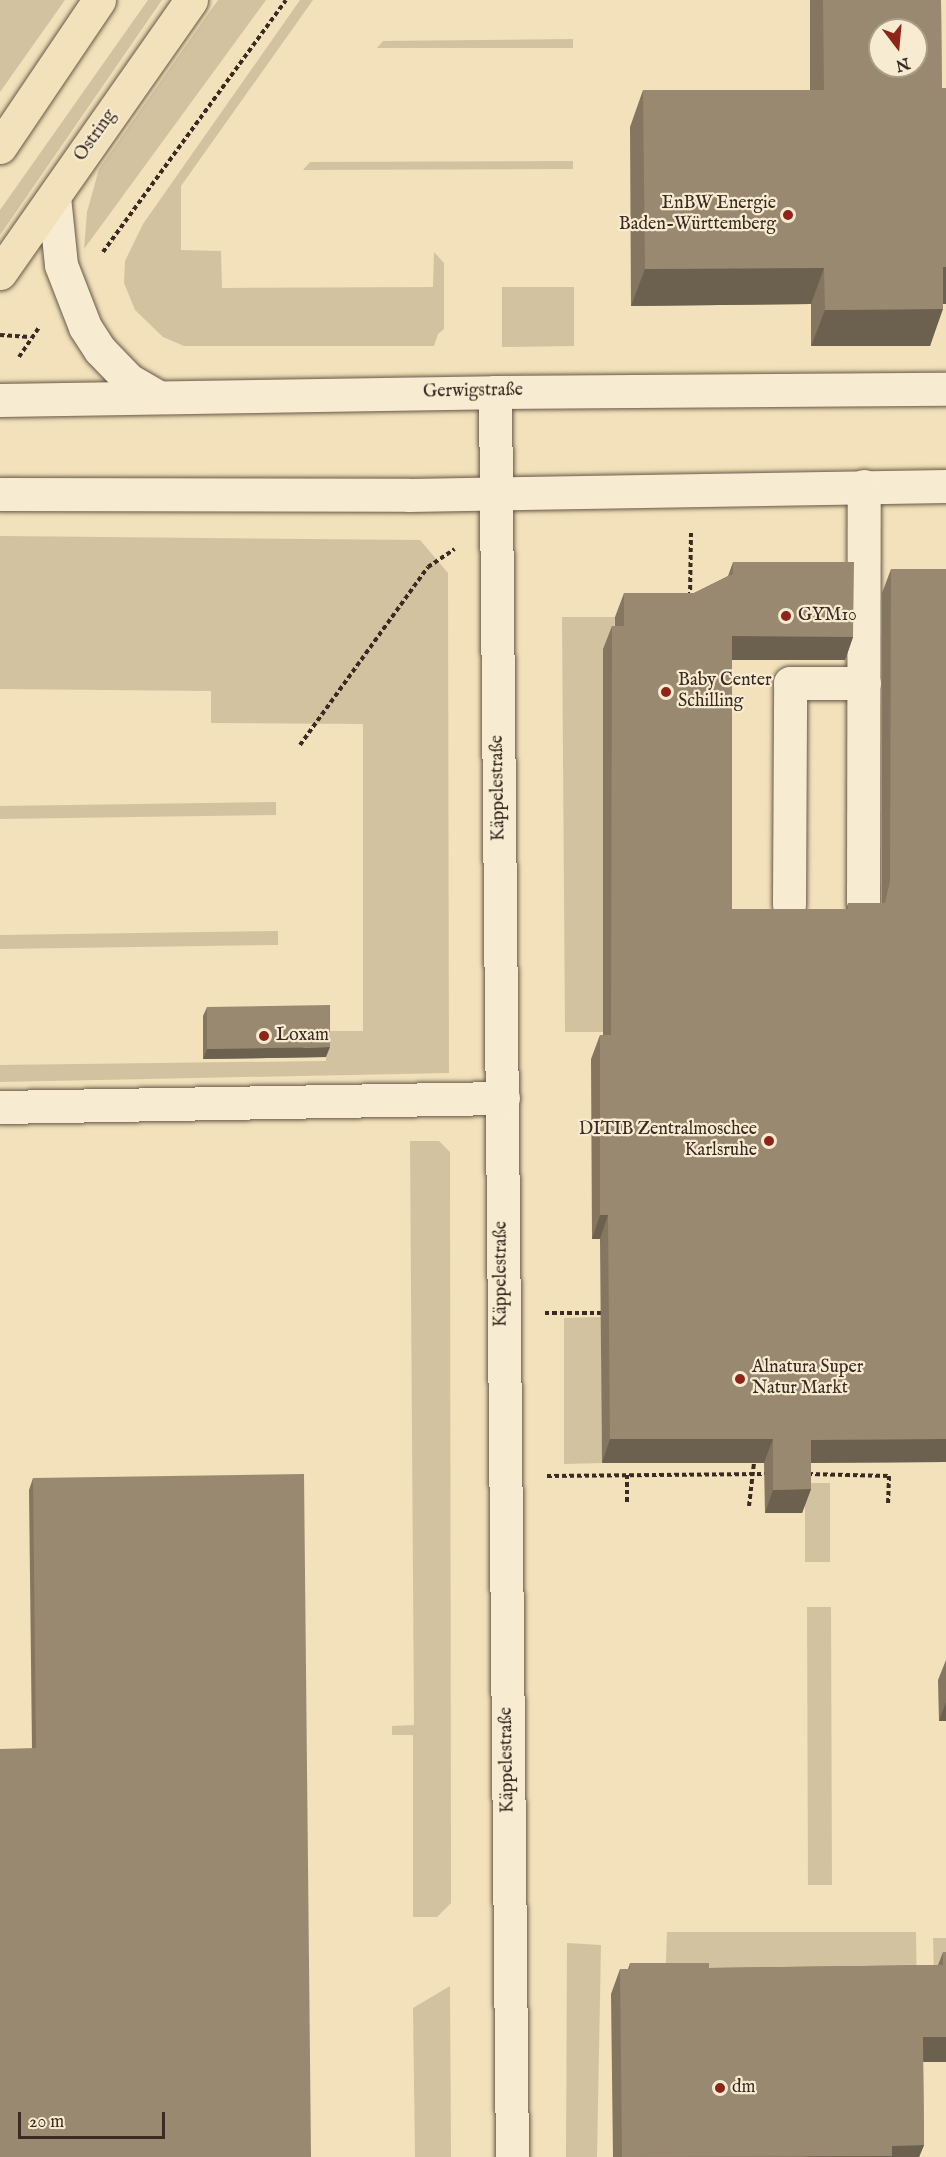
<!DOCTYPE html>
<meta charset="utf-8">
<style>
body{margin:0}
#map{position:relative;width:946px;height:2157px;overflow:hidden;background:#f2e1ba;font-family:"IM FELL English",serif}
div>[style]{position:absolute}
.green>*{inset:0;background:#d3c2a0}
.path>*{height:4px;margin-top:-2px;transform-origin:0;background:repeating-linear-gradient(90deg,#3a2a21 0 4.5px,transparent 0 7.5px)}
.roads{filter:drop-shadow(0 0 2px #685847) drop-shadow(0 0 2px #685847)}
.minor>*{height:33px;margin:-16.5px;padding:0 16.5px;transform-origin:16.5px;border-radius:16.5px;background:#f7ecd2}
.major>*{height:33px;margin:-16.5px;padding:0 16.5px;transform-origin:16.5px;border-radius:16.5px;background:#f2e1ba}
.wall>*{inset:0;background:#847661}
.shaded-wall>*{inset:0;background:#6c604f}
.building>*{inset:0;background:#9a8971}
.dots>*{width:16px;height:16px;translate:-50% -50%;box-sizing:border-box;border:3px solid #f7ecd2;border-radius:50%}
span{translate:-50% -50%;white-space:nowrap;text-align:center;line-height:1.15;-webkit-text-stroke:4.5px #f7ecd2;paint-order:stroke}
.street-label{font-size:18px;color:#3a2a21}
.poi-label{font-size:18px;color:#3a2a21}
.right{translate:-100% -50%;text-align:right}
.left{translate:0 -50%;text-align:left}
.north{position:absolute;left:868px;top:18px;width:60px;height:60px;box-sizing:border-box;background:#f7ecd2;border:2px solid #ab9e8b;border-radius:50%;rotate:164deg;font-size:16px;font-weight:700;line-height:24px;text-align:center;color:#3a2a21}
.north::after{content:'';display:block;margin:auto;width:21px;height:27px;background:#8f2418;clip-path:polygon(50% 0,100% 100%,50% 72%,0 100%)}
.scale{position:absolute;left:18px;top:2112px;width:147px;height:27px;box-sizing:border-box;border:3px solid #3a2a21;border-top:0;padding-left:8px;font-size:18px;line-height:21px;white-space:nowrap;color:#3a2a21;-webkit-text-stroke:4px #f7ecd2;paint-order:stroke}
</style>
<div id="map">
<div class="green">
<i style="clip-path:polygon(0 0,65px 0,0 92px)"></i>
<i style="clip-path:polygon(148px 0,162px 0,0 235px,0 210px)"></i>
<i style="clip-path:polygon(218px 0,266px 0,84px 249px,87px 212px,99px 169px)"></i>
<i style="clip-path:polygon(300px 0,313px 0,181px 186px,181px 250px,221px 251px,222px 288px,433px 287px,434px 252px,444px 263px,444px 329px,438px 334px,434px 346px,184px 346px,163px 337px,135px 310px,124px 283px,125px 261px,143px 224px)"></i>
<i style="clip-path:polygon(573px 39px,573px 48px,377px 48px,383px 41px)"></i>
<i style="clip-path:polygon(573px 161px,573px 169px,303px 170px,310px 162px)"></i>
<i style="clip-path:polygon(502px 287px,574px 287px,574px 346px,502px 347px)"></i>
<i style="clip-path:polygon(0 536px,420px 540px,448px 573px,449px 1073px,0 1082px,0 1065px,326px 1061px,326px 1031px,363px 1031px,363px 724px,211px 723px,211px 691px,0 689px)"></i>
<i style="clip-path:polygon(562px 617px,615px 617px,603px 1018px,946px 1032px,565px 1032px)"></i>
<i style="clip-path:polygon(276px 802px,276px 815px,0 819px,0 806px)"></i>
<i style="clip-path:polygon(278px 931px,278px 945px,0 949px,0 935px)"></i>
<i style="clip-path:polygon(410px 1141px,439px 1141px,450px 1152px,451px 1903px,437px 1917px,413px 1917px,413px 1735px,392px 1735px,392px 1726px,414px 1725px)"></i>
<i style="clip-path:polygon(601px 1317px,602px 1463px,564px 1464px,564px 1318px)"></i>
<i style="clip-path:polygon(805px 1483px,830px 1483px,830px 1562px,805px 1562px)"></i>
<i style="clip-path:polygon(807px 1607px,831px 1607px,832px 1885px,808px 1885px)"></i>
<i style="clip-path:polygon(667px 1932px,916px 1932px,918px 2071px,665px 1987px)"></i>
<i style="clip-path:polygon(933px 1938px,946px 1938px,946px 1977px,934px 1977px)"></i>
<i style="clip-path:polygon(567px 1943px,601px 1945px,597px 2157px,566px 2157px)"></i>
<i style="clip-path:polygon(450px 1986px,451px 2157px,415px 2157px,413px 2008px)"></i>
</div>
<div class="path">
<i style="left:103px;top:252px;width:311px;rotate:-54deg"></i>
<i style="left:0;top:335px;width:30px;rotate:4deg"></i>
<i style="left:19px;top:357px;width:37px;rotate:-56deg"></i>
<i style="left:690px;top:597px;width:64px;rotate:-89.1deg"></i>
<i style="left:300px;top:745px;width:219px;rotate:-54.3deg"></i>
<i style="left:428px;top:567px;width:32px;rotate:-34deg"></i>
<i style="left:545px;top:1313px;width:56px"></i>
<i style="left:808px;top:1474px;width:81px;rotate:1.4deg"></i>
<i style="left:889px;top:1476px;width:30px;rotate:92deg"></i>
<i style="left:627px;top:1475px;width:28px;rotate:90deg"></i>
<i style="left:547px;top:1476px;width:221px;rotate:-0.5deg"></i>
<i style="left:749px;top:1506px;width:43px;rotate:-83.4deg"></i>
</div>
<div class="roads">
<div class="minor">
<i style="left:54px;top:197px;width:68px;rotate:84.1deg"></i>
<i style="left:61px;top:265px;width:66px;rotate:68.8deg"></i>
<i style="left:85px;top:327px;width:27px;rotate:57deg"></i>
<i style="left:100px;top:350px;width:42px;rotate:46deg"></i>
<i style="left:129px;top:380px;width:34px;rotate:30deg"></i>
<i style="left:495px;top:392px;width:1765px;rotate:89.45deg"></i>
<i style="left:0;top:400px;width:495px;rotate:-0.9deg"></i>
<i style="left:495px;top:392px;width:451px;rotate:-0.4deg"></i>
<i style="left:0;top:494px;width:408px;rotate:0.1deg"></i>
<i style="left:408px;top:495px;width:538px;rotate:-0.96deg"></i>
<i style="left:789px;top:904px;width:221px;rotate:-89.7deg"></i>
<i style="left:790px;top:683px;width:74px"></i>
<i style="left:863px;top:904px;width:418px;rotate:-89.9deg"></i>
<i style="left:0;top:1107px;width:503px;rotate:-1.03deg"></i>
</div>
<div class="major">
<i style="left:0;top:147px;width:177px;rotate:-56deg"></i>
<i style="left:0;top:273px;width:333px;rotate:-55deg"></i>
</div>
</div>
<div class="wall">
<i style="clip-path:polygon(810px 0,941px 0,943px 304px,930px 346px,811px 346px,811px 304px,631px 306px,630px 127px,643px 90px,810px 90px)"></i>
<i style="clip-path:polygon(733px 562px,853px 637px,845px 660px,732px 660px,732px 909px,846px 909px,848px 903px,882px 903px,882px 593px,891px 569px,946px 569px,946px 1462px,811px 1463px,811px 1489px,802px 1513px,765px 1513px,764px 1463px,602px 1463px,600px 1239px,592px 1239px,591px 1059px,600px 1035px,603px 1035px,603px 649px,612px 626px,615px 626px,615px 617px,624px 593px,694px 593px,728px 576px)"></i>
<i style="clip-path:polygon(207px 1007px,326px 1057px,203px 1059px,203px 1016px)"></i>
<i style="clip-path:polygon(33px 1478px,311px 2157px,32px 1748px,29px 1490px)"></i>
<i style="clip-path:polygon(946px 1660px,946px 1721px,939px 1721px,938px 1680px)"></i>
<i style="clip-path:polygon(943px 1952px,946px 1952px,946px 2062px,923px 2062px,924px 2145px,919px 2157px,613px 2157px,611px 1994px,620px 1969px,628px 1969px,630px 1963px,709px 1968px,938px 1965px)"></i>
</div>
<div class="shaded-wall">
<i style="clip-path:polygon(943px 267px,946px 267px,946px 304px,929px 304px)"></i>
<i style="clip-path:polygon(824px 268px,811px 304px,631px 306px,645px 269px)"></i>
<i style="clip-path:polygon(943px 309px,930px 346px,811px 346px,825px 310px)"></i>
<i style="clip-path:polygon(732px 636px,853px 637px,845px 660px,724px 660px)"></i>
<i style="clip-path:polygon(330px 1047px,326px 1057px,203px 1059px,207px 1049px)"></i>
<i style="clip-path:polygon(600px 1215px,608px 1215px,600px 1239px,592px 1239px)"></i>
<i style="clip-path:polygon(610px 1439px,773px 1439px,764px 1463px,602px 1463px)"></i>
<i style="clip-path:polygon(946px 1439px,946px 1462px,802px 1463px,811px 1440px)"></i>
<i style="clip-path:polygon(811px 1489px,802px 1513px,765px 1513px,773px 1490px)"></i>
<i style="clip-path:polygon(946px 1702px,946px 1721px,939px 1721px)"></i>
<i style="clip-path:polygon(923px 2037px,946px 2037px,946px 2062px,914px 2062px)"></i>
<i style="clip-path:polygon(924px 2145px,919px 2157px,801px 2157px,892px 2146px)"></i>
</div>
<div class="building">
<i style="clip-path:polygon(evenodd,823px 0,941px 0,942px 88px,946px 88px,946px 267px,943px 267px,943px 309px,825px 310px,824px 268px,645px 269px,643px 90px,824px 90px,823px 0,880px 30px,916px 30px,916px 66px,880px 66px,880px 30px)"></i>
<i style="clip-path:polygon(733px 562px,854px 562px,853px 637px,732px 636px,732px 909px,848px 909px,848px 903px,885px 903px,890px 881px,891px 569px,946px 569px,946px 1439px,811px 1440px,811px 1489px,773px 1490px,773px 1439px,610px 1439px,608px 1215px,600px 1215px,600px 1035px,611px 1035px,612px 626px,624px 626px,624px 593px,694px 593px,733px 574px)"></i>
<i style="clip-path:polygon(330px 1005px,330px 1047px,207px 1049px,207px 1007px)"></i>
<i style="clip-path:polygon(304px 1474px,311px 2157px,0 2157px,0 1749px,36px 1748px,33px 1478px)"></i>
<i style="clip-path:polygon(943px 1952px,946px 1952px,946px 2037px,923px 2037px,924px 2145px,892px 2146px,892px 2156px,622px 2157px,620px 1969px,630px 1969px,630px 1963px,709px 1963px,709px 1968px,943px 1965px)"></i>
</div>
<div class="dots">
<i style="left:788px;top:215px;background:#8f2418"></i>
<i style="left:786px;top:616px;background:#8f2418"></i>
<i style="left:666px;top:692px;background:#8f2418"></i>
<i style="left:264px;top:1036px;background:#8f2418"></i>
<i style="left:769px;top:1141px;background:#8f2418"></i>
<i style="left:740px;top:1379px;background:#8f2418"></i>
<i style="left:720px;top:2088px;background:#8f2418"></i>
</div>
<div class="street-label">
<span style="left:96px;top:136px;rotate:-55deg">Ostring</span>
<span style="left:473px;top:392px;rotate:-1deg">Gerwigstraße</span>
<span style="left:499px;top:788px;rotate:-91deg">Käppelestraße</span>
<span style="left:502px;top:1274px;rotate:-90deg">Käppelestraße</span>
<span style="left:508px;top:1760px;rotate:-91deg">Käppelestraße</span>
</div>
<div class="poi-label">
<span class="right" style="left:776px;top:215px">EnBW Energie<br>Baden-Württemberg</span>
<span class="left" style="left:798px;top:616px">GYM10</span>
<span class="left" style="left:678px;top:692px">Baby Center<br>Schilling</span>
<span class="left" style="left:276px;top:1036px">Loxam</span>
<span class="right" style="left:757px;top:1141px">DITIB Zentralmoschee<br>Karlsruhe</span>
<span class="left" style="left:752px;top:1379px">Alnatura Super<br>Natur Markt</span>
<span class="left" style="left:732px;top:2088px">dm</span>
</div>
<div class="north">N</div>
<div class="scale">20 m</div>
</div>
